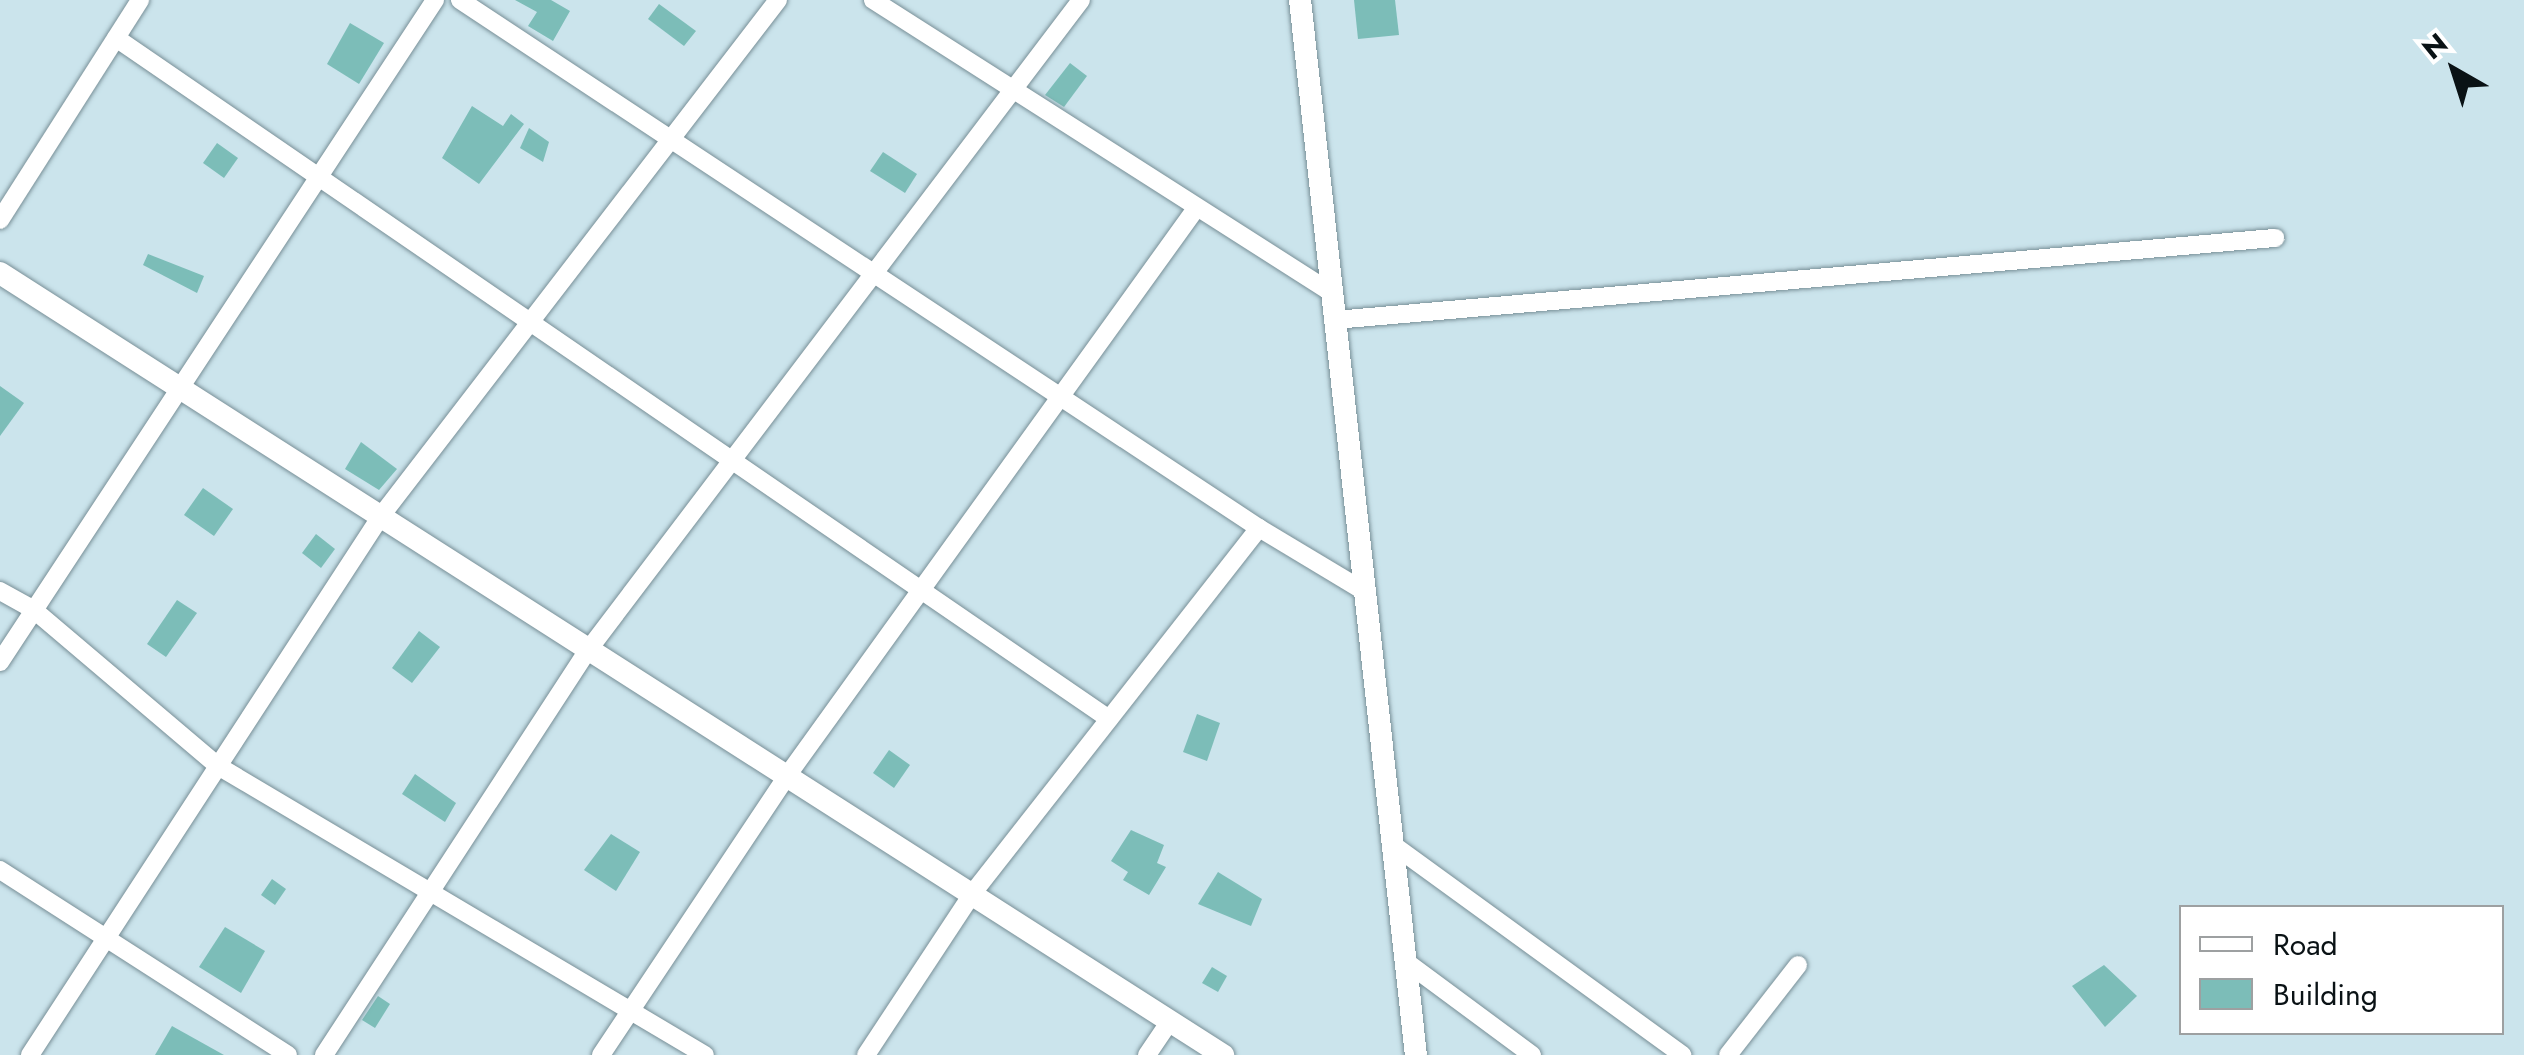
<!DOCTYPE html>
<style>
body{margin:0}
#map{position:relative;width:2524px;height:1055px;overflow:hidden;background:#cbe4ec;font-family:Jost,sans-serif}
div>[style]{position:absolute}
.building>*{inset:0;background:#7cbdb8}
.roads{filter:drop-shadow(0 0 2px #788f97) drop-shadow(0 0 2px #788f97)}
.street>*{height:18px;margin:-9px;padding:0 9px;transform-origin:9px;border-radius:9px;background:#fff}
.secondary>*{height:22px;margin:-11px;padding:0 11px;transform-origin:11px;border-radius:11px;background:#fff}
span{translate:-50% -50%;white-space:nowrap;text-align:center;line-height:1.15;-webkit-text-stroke:8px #fff;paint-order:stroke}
.legend{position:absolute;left:2179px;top:905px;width:325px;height:130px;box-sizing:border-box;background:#fff;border:2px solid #9da0a1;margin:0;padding:12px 18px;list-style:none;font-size:30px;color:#0a1215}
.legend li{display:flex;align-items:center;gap:20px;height:50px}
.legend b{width:50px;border:2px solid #9da0a1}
.north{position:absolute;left:2404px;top:20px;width:100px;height:100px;-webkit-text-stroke:8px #fff;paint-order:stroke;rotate:321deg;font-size:28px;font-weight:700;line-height:40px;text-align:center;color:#0a1215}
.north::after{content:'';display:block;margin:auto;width:35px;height:45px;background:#0a1215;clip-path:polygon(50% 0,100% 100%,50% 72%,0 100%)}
</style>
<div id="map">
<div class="building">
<i style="clip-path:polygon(515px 0,551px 0,570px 11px,553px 41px,528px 26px,537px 12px)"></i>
<i style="clip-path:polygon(1354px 0,1395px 0,1399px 35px,1358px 39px)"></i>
<i style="clip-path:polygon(659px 4px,696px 31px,684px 46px,648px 19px)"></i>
<i style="clip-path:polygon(350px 23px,384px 43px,359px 84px,327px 64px)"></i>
<i style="clip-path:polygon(1070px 63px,1087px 76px,1064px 107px,1045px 95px)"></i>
<i style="clip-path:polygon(472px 106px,503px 126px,511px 114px,524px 124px,479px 184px,442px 158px)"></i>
<i style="clip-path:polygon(529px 128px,549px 142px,543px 162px,520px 148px)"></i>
<i style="clip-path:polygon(217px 143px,238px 158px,224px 178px,203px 163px)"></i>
<i style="clip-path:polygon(883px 152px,917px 174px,905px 193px,870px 171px)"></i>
<i style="clip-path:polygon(148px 254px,204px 276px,197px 293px,143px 265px)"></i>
<i style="clip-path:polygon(0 386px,24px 403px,0 436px)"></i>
<i style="clip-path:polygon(361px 442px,397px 469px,379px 490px,345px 469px)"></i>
<i style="clip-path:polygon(203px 488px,233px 509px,214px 536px,184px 515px)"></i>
<i style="clip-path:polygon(316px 534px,335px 549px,321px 568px,302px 553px)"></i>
<i style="clip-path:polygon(177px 600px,197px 613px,166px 657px,147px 644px)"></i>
<i style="clip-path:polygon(419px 631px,440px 647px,412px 683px,392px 668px)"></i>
<i style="clip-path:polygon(1197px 714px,1220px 723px,1207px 761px,1183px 752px)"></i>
<i style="clip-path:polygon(889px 750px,910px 765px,894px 788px,873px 773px)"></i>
<i style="clip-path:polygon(415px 774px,456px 803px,445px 822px,402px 794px)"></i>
<i style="clip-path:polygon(1131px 830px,1164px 845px,1157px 863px,1166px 867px,1149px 895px,1123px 880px,1128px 872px,1111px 861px)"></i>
<i style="clip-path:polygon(611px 834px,640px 852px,616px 891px,584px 870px)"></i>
<i style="clip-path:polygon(1218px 872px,1262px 899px,1251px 926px,1198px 904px)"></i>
<i style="clip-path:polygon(272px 879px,286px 889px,275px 905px,261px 895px)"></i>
<i style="clip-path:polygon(225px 927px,265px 951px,241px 993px,199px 967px)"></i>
<i style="clip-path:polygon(2104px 965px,2137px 996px,2105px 1027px,2072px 986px)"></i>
<i style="clip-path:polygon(1212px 967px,1227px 976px,1218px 992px,1202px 983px)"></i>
<i style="clip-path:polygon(378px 996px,390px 1004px,375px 1028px,362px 1020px)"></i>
<i style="clip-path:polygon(172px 1026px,224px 1055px,155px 1055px)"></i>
</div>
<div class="roads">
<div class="street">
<i style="left:460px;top:0;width:958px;rotate:33.46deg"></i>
<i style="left:1259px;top:528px;width:122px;rotate:31deg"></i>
<i style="left:873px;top:0;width:545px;rotate:32.55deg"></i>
<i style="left:116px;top:38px;width:1204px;rotate:34.44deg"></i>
<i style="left:0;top:220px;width:261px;rotate:-57.5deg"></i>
<i style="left:1335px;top:320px;width:944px;rotate:-4.99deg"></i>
<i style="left:0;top:591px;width:39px;rotate:29deg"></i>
<i style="left:34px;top:610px;width:241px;rotate:40.3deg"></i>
<i style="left:218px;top:766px;width:566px;rotate:30.69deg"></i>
<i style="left:0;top:662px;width:792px;rotate:-56.69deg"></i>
<i style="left:1392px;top:844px;width:359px;rotate:36deg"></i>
<i style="left:0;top:870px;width:342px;rotate:32.7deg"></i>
<i style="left:1405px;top:961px;width:158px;rotate:36.5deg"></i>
<i style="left:30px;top:1055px;width:643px;rotate:-56.93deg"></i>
<i style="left:381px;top:516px;width:651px;rotate:-52.43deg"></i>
<i style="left:324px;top:1055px;width:485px;rotate:-56.9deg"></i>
<i style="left:589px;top:649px;width:814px;rotate:-52.83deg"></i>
<i style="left:601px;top:1055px;width:335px;rotate:-56.3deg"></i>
<i style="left:787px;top:776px;width:701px;rotate:-54.22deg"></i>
<i style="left:866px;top:1055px;width:193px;rotate:-56.6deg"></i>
<i style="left:972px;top:894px;width:465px;rotate:-51.9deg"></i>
<i style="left:1147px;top:1055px;width:41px;rotate:-55.9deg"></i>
<i style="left:1728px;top:1055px;width:114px;rotate:-52.1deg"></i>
</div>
<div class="secondary">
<i style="left:1300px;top:0;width:1061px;rotate:83.73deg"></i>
<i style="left:0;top:273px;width:1452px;rotate:32.6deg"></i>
</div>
</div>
<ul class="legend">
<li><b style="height:12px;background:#fff"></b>Road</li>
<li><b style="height:28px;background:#7cbdb8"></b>Building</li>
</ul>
<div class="north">N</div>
</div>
